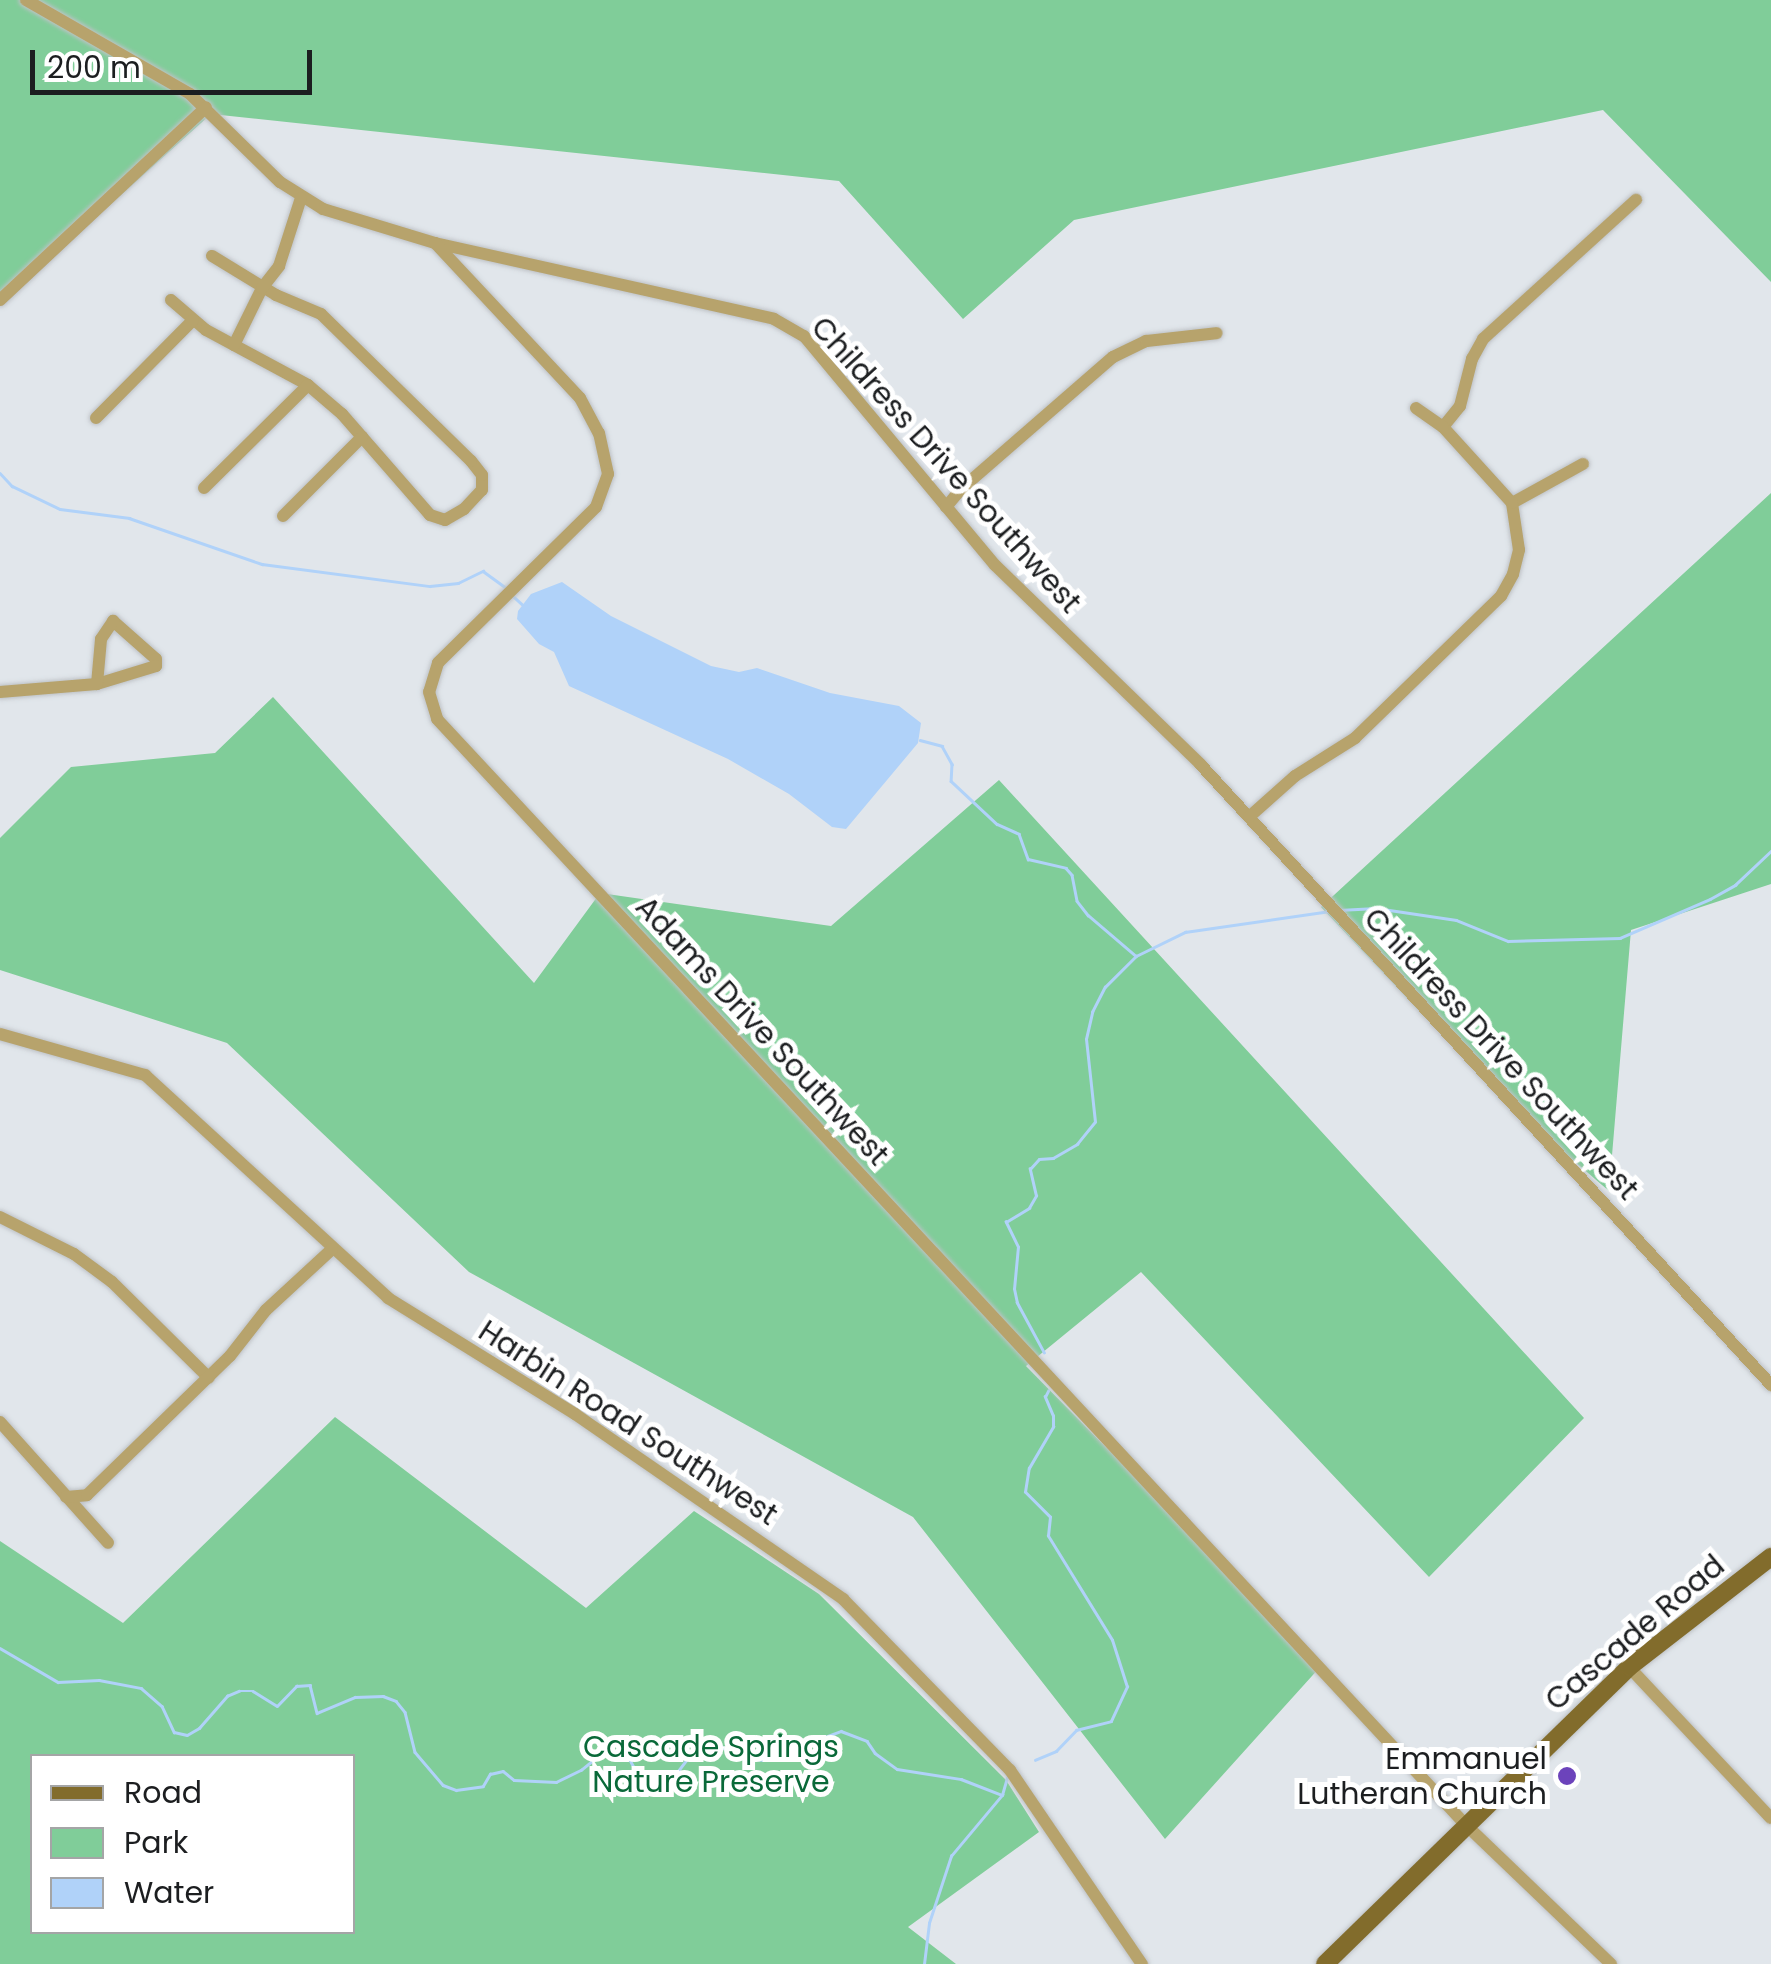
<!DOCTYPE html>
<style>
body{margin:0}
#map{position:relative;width:1771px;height:1964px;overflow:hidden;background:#e1e6eb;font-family:Poppins,sans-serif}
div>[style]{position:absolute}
.green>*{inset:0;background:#80cd99}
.water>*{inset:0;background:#b0d2f9}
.stream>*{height:2.5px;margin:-1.25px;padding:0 1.25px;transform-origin:1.25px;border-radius:1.25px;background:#b0d2f9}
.roads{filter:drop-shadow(0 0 2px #bec2c6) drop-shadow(0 0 2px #bec2c6)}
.minor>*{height:12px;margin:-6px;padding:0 6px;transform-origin:6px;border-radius:6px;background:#b7a36c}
.major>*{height:18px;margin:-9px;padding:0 9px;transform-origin:9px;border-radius:9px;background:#826c2c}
.dots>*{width:28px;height:28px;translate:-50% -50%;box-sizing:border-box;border:5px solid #fff;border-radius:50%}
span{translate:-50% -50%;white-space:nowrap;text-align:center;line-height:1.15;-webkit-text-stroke:10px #fff;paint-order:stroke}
.street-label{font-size:30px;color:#1c1e20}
.park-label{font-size:30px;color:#0a6939}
.poi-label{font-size:30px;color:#1c1e20}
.right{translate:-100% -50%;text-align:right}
.legend{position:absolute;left:30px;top:1754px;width:325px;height:180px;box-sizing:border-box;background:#fff;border:2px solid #a4a5a6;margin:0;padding:12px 18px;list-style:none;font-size:30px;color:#1c1e20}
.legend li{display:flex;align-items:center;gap:20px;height:50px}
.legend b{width:50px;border:2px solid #a4a5a6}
.scale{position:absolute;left:30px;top:50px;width:282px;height:45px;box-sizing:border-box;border:5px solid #1c1e20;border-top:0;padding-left:12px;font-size:30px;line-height:35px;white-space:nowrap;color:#1c1e20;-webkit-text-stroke:8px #fff;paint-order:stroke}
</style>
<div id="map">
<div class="green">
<i style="clip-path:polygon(0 0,1771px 0,1771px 282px,1603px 110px,1074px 220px,963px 319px,839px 181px,211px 114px,0 304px)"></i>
<i style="clip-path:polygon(1771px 493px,1771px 884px,1631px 930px,1609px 1191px,1505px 1102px,1321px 907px)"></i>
<i style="clip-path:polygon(273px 697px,534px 983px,600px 893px,831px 926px,999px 780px,1584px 1418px,1429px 1577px,1141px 1272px,1026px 1366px,1321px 1666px,1165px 1839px,913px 1517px,469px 1272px,227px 1043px,0 970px,0 838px,71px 767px,215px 753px)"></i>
<i style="clip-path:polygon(evenodd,335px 1417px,586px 1608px,694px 1511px,819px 1594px,1006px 1780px,1039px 1832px,908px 1927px,956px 1964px,0 1964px,0 1541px,123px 1623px,335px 1417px,32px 1756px,352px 1756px,352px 1932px,32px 1932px,32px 1756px)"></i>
</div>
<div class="water">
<i style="clip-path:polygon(562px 582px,611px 616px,711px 666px,739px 672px,757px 668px,830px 693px,899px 706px,921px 723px,918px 743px,846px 829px,832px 827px,789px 794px,728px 759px,569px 686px,554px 652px,539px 644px,517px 619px,518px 611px,531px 594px)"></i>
</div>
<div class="stream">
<i style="left:0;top:473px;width:18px;rotate:47deg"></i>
<i style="left:12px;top:486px;width:53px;rotate:25.6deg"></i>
<i style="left:60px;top:509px;width:70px;rotate:7.4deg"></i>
<i style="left:129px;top:518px;width:141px;rotate:19.1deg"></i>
<i style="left:262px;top:564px;width:169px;rotate:7.5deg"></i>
<i style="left:430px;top:586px;width:28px;rotate:-6deg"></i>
<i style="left:458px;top:583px;width:28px;rotate:-26deg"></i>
<i style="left:483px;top:571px;width:31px;rotate:36deg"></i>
<i style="left:513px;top:596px;width:12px;rotate:42deg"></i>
<i style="left:920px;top:740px;width:23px;rotate:15deg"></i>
<i style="left:942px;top:746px;width:21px;rotate:61deg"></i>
<i style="left:952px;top:764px;width:17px;rotate:93deg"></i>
<i style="left:951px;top:781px;width:63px;rotate:43.1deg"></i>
<i style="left:997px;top:824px;width:24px;rotate:24deg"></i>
<i style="left:1019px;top:834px;width:27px;rotate:70deg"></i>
<i style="left:1028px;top:859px;width:39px;rotate:13deg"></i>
<i style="left:1066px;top:868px;width:9px;rotate:49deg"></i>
<i style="left:1072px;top:875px;width:26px;rotate:79deg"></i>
<i style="left:1077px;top:901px;width:18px;rotate:52deg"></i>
<i style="left:1088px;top:915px;width:63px;rotate:40.5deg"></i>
<i style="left:1339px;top:910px;width:37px;rotate:-3deg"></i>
<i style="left:1376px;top:908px;width:81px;rotate:8.5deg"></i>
<i style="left:1456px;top:920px;width:56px;rotate:22deg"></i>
<i style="left:1508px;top:941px;width:112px;rotate:-1.5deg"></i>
<i style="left:1620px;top:938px;width:98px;rotate:-23.4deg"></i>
<i style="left:1710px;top:899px;width:29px;rotate:-29deg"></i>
<i style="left:1735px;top:885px;width:50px;rotate:-43.4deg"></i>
<i style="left:1044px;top:1353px;width:57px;rotate:-118.4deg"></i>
<i style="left:1017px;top:1303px;width:14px;rotate:-102deg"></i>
<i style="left:1014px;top:1289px;width:42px;rotate:-84.6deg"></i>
<i style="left:1018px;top:1247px;width:28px;rotate:-116deg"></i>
<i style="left:1006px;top:1222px;width:27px;rotate:-31deg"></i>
<i style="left:1029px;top:1208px;width:14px;rotate:-60deg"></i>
<i style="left:1036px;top:1196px;width:28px;rotate:-103deg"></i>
<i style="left:1030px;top:1169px;width:13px;rotate:-48deg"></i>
<i style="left:1039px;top:1159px;width:14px;rotate:-4deg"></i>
<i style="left:1053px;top:1158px;width:28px;rotate:-30deg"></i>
<i style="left:1077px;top:1144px;width:28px;rotate:-51deg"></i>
<i style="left:1095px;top:1122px;width:83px;rotate:-96.2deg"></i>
<i style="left:1086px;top:1039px;width:28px;rotate:-77deg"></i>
<i style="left:1092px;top:1012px;width:28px;rotate:-63deg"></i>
<i style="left:1105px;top:987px;width:44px;rotate:-45deg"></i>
<i style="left:1136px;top:956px;width:55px;rotate:-26.1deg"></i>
<i style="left:1185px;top:932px;width:148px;rotate:-8.2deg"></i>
<i style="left:0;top:1648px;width:67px;rotate:30.4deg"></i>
<i style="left:58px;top:1682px;width:41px;rotate:-2.8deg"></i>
<i style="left:99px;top:1680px;width:43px;rotate:10.8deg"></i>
<i style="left:141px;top:1688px;width:28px;rotate:41deg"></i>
<i style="left:162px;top:1706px;width:29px;rotate:65deg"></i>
<i style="left:174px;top:1732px;width:13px;rotate:13deg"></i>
<i style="left:187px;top:1735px;width:14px;rotate:-30deg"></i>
<i style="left:199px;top:1728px;width:43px;rotate:-48.8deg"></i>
<i style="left:227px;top:1696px;width:13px;rotate:-23deg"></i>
<i style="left:239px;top:1691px;width:14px"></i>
<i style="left:253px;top:1691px;width:28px;rotate:32deg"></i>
<i style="left:277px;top:1706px;width:28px;rotate:-46deg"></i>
<i style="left:296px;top:1686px;width:14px;rotate:-4deg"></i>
<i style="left:310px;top:1685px;width:29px;rotate:76deg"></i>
<i style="left:317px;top:1713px;width:41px;rotate:-22.8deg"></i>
<i style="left:355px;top:1697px;width:28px;rotate:-2deg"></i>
<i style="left:383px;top:1696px;width:14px;rotate:21deg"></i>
<i style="left:396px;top:1701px;width:14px;rotate:51deg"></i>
<i style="left:405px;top:1712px;width:41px;rotate:76deg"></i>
<i style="left:415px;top:1752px;width:43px;rotate:49.7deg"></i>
<i style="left:443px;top:1785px;width:14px;rotate:21deg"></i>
<i style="left:456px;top:1790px;width:27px;rotate:-8deg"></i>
<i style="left:483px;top:1786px;width:14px;rotate:-60deg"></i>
<i style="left:490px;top:1774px;width:13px;rotate:-13deg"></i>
<i style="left:503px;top:1771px;width:14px;rotate:39deg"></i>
<i style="left:514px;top:1780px;width:42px;rotate:2.7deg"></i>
<i style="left:556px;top:1782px;width:28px;rotate:-26deg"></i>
<i style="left:581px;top:1770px;width:28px;rotate:-39deg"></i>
<i style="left:603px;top:1752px;width:14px"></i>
<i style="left:617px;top:1752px;width:13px;rotate:27deg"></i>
<i style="left:629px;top:1758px;width:15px;rotate:62deg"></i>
<i style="left:636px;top:1771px;width:26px;rotate:18deg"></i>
<i style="left:661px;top:1779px;width:15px;rotate:-16deg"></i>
<i style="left:675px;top:1775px;width:41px;rotate:-52.9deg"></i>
<i style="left:700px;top:1742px;width:13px;rotate:-9deg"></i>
<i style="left:713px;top:1740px;width:27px;rotate:36deg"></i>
<i style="left:735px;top:1756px;width:28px;rotate:8deg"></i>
<i style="left:763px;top:1760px;width:83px;rotate:-20.4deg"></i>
<i style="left:841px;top:1731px;width:28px;rotate:21deg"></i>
<i style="left:867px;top:1741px;width:14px;rotate:56deg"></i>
<i style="left:875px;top:1753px;width:27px;rotate:36deg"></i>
<i style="left:897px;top:1769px;width:65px;rotate:8.9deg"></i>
<i style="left:961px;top:1779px;width:44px;rotate:21.3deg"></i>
<i style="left:1035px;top:1760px;width:23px;rotate:-23deg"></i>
<i style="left:1056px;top:1751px;width:29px;rotate:-46deg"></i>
<i style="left:1076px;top:1730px;width:36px;rotate:-14deg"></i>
<i style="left:1111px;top:1721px;width:38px;rotate:-65deg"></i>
<i style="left:1127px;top:1687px;width:49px;rotate:-107.7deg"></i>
<i style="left:1112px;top:1640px;width:122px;rotate:-121.6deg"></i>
<i style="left:1048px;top:1536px;width:19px;rotate:-84deg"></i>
<i style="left:1050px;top:1517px;width:35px;rotate:-135deg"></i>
<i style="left:1025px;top:1492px;width:24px;rotate:-81deg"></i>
<i style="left:1029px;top:1468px;width:48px;rotate:-59.7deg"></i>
<i style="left:1053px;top:1427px;width:11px;rotate:-90deg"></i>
<i style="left:1053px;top:1416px;width:21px;rotate:-113deg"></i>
<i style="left:1045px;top:1397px;width:7px;rotate:-63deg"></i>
<i style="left:924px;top:1964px;width:41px;rotate:-83deg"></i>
<i style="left:929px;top:1923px;width:71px;rotate:-71.8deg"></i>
<i style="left:951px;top:1856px;width:80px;rotate:-50.1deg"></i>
<i style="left:1002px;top:1795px;width:18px;rotate:-74deg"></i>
</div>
<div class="roads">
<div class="minor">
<i style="left:26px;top:0;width:189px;rotate:29.8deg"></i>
<i style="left:190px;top:94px;width:126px;rotate:44.4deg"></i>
<i style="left:280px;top:182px;width:51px;rotate:32.1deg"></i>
<i style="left:323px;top:209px;width:117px;rotate:16.9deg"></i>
<i style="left:435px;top:243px;width:347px;rotate:12.6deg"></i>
<i style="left:774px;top:319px;width:34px;rotate:30deg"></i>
<i style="left:804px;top:336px;width:298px;rotate:50.2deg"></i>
<i style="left:995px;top:565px;width:286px;rotate:44.1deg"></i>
<i style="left:1200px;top:764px;width:844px;rotate:47.4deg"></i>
<i style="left:435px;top:243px;width:212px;rotate:46.9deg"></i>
<i style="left:580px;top:398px;width:40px;rotate:62deg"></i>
<i style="left:599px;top:433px;width:42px;rotate:77.6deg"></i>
<i style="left:608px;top:474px;width:35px;rotate:110deg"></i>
<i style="left:596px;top:507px;width:222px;rotate:135.4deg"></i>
<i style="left:438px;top:663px;width:30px;rotate:107deg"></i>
<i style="left:429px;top:692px;width:28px;rotate:73deg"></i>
<i style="left:437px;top:719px;width:1511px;rotate:47.07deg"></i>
<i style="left:1466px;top:1825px;width:201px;rotate:43.8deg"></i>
<i style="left:0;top:300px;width:282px;rotate:-43.1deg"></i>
<i style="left:171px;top:300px;width:46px;rotate:40.6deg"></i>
<i style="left:206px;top:330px;width:116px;rotate:28.3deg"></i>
<i style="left:308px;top:385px;width:45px;rotate:40.5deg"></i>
<i style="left:342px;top:414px;width:134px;rotate:48.9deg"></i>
<i style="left:430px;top:515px;width:16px;rotate:18deg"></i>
<i style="left:445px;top:520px;width:22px;rotate:-30deg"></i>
<i style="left:464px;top:509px;width:26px;rotate:-47deg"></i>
<i style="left:482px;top:490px;width:15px;rotate:-90deg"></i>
<i style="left:482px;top:475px;width:18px;rotate:-128deg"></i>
<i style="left:471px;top:461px;width:210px;rotate:-135.6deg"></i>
<i style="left:321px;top:314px;width:49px;rotate:-157.1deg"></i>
<i style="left:276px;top:295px;width:75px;rotate:-148.6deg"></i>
<i style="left:234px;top:345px;width:64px;rotate:-63.8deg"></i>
<i style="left:262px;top:288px;width:28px;rotate:-52deg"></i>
<i style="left:279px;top:266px;width:71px;rotate:-72.1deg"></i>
<i style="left:96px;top:418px;width:138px;rotate:-45.3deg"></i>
<i style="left:1443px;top:427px;width:27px;rotate:-51deg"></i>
<i style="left:1460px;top:406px;width:49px;rotate:-75.7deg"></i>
<i style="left:1472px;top:359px;width:23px;rotate:-61deg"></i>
<i style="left:1483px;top:339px;width:207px;rotate:-42.3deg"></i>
<i style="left:204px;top:488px;width:146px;rotate:-44.7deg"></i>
<i style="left:1512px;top:503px;width:81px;rotate:-28.8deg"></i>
<i style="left:946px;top:507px;width:23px;rotate:-50deg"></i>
<i style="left:961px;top:489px;width:201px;rotate:-41deg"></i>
<i style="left:1113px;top:357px;width:37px;rotate:-26deg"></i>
<i style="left:1146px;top:341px;width:71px;rotate:-6.4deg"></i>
<i style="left:283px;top:516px;width:112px;rotate:-45deg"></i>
<i style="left:113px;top:621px;width:57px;rotate:41.5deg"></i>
<i style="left:156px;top:659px;width:7px;rotate:90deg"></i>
<i style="left:156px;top:666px;width:62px;rotate:163deg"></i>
<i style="left:97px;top:684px;width:45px;rotate:-84.9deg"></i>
<i style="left:101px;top:639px;width:22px;rotate:-56deg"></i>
<i style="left:0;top:692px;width:97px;rotate:-4.7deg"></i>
<i style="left:1249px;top:817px;width:62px;rotate:-41.7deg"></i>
<i style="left:1295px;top:776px;width:71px;rotate:-32.3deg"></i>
<i style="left:1355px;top:738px;width:204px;rotate:-44.2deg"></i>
<i style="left:1501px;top:596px;width:25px;rotate:-61deg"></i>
<i style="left:1513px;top:574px;width:25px;rotate:-76deg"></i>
<i style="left:1519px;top:550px;width:48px;rotate:-98.5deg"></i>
<i style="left:1512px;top:503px;width:103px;rotate:-132.2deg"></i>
<i style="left:1443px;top:427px;width:33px;rotate:-145deg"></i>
<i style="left:0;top:1034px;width:151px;rotate:15.8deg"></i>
<i style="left:145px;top:1075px;width:330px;rotate:42.5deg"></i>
<i style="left:388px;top:1298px;width:220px;rotate:31.8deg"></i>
<i style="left:575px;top:1414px;width:326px;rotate:34.6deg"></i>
<i style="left:843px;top:1599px;width:239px;rotate:45.7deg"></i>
<i style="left:1010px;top:1770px;width:235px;rotate:55.8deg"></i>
<i style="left:0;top:1217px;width:83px;rotate:26.6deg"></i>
<i style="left:74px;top:1254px;width:47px;rotate:36.4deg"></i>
<i style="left:112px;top:1282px;width:136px;rotate:44.7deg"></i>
<i style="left:0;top:1422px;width:162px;rotate:48.2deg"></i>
<i style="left:66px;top:1497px;width:21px;rotate:-5deg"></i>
<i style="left:87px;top:1495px;width:199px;rotate:-44.2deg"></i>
<i style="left:230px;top:1356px;width:58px;rotate:-52deg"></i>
<i style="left:266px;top:1310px;width:90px;rotate:-42.7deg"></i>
<i style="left:1629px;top:1667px;width:207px;rotate:46.8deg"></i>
</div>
<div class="major">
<i style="left:1325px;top:1964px;width:425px;rotate:-44.3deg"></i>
<i style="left:1629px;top:1667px;width:180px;rotate:-37.8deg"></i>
</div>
</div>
<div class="dots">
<i style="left:1567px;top:1776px;background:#6c43bb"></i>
</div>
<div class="street-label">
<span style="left:946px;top:465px;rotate:48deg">Childress Drive Southwest</span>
<span style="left:762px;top:1031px;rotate:47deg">Adams Drive Southwest</span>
<span style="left:1501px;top:1054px;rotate:47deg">Childress Drive Southwest</span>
<span style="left:628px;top:1423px;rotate:33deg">Harbin Road Southwest</span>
<span style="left:1635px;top:1633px;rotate:-40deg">Cascade Road</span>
</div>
<div class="park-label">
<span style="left:711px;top:1764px">Cascade Springs<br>Nature Preserve</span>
</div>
<div class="poi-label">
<span class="right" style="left:1547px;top:1776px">Emmanuel<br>Lutheran Church</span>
</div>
<ul class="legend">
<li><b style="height:12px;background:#826c2c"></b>Road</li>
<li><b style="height:28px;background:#80cd99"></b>Park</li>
<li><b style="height:28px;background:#b0d2f9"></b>Water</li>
</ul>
<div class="scale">200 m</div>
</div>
